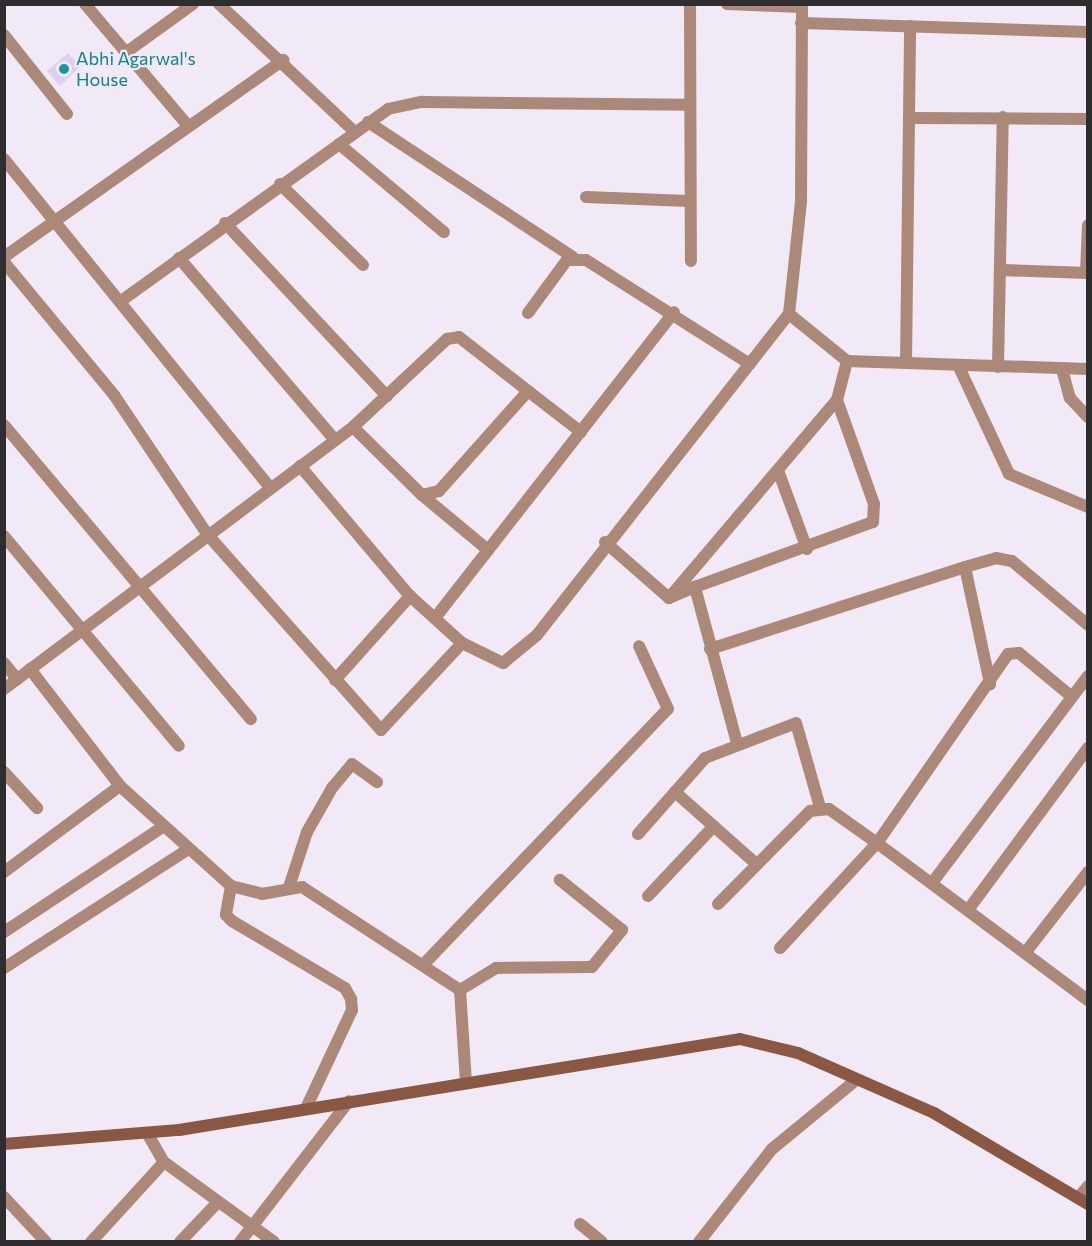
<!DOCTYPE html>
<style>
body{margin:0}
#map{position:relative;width:1092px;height:1246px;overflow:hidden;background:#f1e9f5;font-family:Commissioner,sans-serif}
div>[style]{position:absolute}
.building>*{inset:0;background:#e0cef0}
.street>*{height:12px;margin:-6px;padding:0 6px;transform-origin:6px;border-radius:6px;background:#ac8879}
.secondary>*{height:12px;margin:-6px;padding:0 6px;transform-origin:6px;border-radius:6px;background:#8a5742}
.dots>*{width:16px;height:16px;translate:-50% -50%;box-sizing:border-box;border:3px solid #f1e9f5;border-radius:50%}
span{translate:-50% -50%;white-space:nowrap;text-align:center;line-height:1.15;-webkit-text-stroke:4.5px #f1e9f5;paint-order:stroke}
.culture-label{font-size:18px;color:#0d838f}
.left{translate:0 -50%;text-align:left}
.frame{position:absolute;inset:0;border:6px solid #302d31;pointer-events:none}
</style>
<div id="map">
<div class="building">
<i style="clip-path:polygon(68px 53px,80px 67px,60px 86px,47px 71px)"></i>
</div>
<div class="street">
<i style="left:85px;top:4px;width:160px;rotate:49.8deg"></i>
<i style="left:219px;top:4px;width:187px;rotate:43.3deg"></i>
<i style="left:690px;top:4px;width:257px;rotate:89.8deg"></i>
<i style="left:727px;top:4px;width:75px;rotate:2.3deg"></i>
<i style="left:801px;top:23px;width:287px;rotate:1.8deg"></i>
<i style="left:4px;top:35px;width:101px;rotate:51.4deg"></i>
<i style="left:128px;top:51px;width:80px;rotate:-35.9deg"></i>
<i style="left:910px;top:118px;width:178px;rotate:0.3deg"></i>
<i style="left:368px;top:122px;width:245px;rotate:33.4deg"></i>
<i style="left:339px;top:144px;width:137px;rotate:40deg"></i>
<i style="left:4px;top:159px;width:423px;rotate:51deg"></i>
<i style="left:280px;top:184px;width:116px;rotate:44.3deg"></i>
<i style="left:586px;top:197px;width:102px;rotate:2.2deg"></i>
<i style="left:225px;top:223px;width:237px;rotate:46.9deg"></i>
<i style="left:4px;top:257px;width:342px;rotate:-35.2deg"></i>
<i style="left:179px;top:258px;width:240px;rotate:49.4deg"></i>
<i style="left:4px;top:262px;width:173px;rotate:50.4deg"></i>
<i style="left:114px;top:395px;width:167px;rotate:56.2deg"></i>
<i style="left:207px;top:534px;width:262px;rotate:48.4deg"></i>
<i style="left:381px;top:730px;width:119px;rotate:-47deg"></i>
<i style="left:1000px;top:270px;width:88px;rotate:2deg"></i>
<i style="left:1086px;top:273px;width:48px;rotate:-87.6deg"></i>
<i style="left:121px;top:301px;width:329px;rotate:-35.7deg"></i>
<i style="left:388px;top:109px;width:35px;rotate:-12deg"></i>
<i style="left:422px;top:102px;width:266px;rotate:0.6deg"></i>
<i style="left:528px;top:313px;width:66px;rotate:-53.7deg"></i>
<i style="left:567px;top:260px;width:19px"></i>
<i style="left:586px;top:260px;width:194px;rotate:32.4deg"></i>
<i style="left:789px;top:314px;width:75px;rotate:39deg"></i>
<i style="left:847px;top:361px;width:241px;rotate:1.9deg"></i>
<i style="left:906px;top:363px;width:337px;rotate:-89.3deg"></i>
<i style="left:958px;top:365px;width:120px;rotate:64.9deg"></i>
<i style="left:1009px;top:474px;width:86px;rotate:22.7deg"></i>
<i style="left:998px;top:367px;width:250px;rotate:-88.9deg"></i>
<i style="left:1062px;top:369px;width:30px;rotate:75deg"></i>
<i style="left:1070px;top:398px;width:26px;rotate:47deg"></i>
<i style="left:4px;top:425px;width:384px;rotate:50deg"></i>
<i style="left:353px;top:427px;width:97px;rotate:44.6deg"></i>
<i style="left:422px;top:495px;width:17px;rotate:-13deg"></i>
<i style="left:439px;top:491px;width:134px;rotate:-48.3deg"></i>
<i style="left:528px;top:391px;width:67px;rotate:37.7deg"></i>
<i style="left:300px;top:466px;width:170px;rotate:49.8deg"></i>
<i style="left:410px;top:596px;width:70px;rotate:42.1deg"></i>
<i style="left:462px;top:643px;width:46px;rotate:26deg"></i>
<i style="left:503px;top:663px;width:44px;rotate:-39.5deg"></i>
<i style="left:537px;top:635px;width:408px;rotate:-51.9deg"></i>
<i style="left:789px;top:314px;width:114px;rotate:-83.9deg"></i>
<i style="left:801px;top:201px;width:197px;rotate:-89.7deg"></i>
<i style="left:779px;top:473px;width:81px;rotate:69.8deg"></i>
<i style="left:422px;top:495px;width:86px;rotate:39.8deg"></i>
<i style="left:4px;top:536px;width:273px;rotate:50.2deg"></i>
<i style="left:605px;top:542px;width:85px;rotate:41.2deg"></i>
<i style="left:669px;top:598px;width:28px;rotate:-23deg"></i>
<i style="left:965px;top:567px;width:32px;rotate:-16deg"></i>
<i style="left:996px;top:558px;width:16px;rotate:11deg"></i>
<i style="left:1012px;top:561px;width:99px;rotate:40.1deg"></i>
<i style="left:669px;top:598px;width:260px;rotate:-49.7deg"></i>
<i style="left:837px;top:400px;width:40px;rotate:-75.6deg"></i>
<i style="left:435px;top:618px;width:388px;rotate:-52deg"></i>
<i style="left:710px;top:649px;width:268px;rotate:-17.8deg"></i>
<i style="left:965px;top:567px;width:120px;rotate:77.9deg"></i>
<i style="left:4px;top:663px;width:21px;rotate:51deg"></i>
<i style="left:30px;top:669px;width:148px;rotate:52.4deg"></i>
<i style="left:120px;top:786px;width:149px;rotate:42deg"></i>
<i style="left:231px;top:886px;width:32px;rotate:14deg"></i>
<i style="left:262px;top:894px;width:41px;rotate:-9.9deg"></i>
<i style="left:302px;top:887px;width:189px;rotate:33.1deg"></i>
<i style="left:460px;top:990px;width:93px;rotate:86.3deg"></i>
<i style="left:335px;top:680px;width:113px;rotate:-48.2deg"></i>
<i style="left:4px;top:689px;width:436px;rotate:-36.9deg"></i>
<i style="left:353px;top:427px;width:129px;rotate:-43.1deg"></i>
<i style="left:447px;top:339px;width:12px;rotate:-9deg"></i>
<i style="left:459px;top:337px;width:88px;rotate:38deg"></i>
<i style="left:1072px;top:697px;width:69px;rotate:-140.3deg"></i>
<i style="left:1019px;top:653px;width:11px;rotate:175deg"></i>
<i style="left:1008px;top:654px;width:230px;rotate:124.7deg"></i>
<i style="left:877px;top:843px;width:263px;rotate:36.7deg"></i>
<i style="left:737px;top:743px;width:162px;rotate:-105.1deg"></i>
<i style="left:695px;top:587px;width:189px;rotate:-20.1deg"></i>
<i style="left:873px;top:522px;width:18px;rotate:-87deg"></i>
<i style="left:874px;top:504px;width:110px;rotate:-109.6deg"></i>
<i style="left:4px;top:772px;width:49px;rotate:47.5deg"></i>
<i style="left:675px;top:792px;width:106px;rotate:41.5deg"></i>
<i style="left:638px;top:834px;width:101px;rotate:-48.6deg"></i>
<i style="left:705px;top:758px;width:97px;rotate:-21deg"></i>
<i style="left:796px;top:723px;width:87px;rotate:74.1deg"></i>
<i style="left:4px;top:872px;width:144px;rotate:-36.6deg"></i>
<i style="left:932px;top:883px;width:259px;rotate:-53deg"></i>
<i style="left:231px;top:886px;width:29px;rotate:100deg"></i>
<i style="left:226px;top:915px;width:8px;rotate:45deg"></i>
<i style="left:232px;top:921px;width:131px;rotate:30.7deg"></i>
<i style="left:345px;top:988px;width:13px;rotate:61deg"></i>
<i style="left:351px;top:999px;width:11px;rotate:85deg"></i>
<i style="left:352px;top:1010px;width:108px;rotate:115.1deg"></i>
<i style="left:289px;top:887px;width:58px;rotate:-71.9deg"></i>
<i style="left:307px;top:832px;width:51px;rotate:-60.4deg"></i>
<i style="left:332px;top:788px;width:31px;rotate:-50deg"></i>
<i style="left:352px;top:764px;width:31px;rotate:36deg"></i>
<i style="left:648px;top:896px;width:96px;rotate:-46.7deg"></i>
<i style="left:718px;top:904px;width:131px;rotate:-45.3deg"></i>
<i style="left:810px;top:811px;width:19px;rotate:-6deg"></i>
<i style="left:829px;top:809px;width:59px;rotate:35.3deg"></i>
<i style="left:877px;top:843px;width:143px;rotate:132.7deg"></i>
<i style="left:968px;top:910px;width:202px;rotate:-53.5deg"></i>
<i style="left:4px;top:932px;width:192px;rotate:-33.5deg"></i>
<i style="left:1025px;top:953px;width:103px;rotate:-52.1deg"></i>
<i style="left:423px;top:965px;width:354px;rotate:-46.3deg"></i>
<i style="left:668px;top:709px;width:69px;rotate:-114.7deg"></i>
<i style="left:4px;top:968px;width:220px;rotate:-32.8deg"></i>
<i style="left:460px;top:990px;width:42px;rotate:-31.4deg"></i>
<i style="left:496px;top:968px;width:96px;rotate:-0.6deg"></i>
<i style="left:592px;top:967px;width:48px;rotate:-51deg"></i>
<i style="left:622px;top:930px;width:80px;rotate:-141.1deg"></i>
<i style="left:147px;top:1133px;width:34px;rotate:60deg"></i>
<i style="left:4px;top:1197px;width:62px;rotate:47deg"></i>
<i style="left:1078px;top:1198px;width:16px;rotate:-50deg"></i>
<i style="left:580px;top:1224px;width:28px;rotate:39deg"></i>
<i style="left:91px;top:1242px;width:108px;rotate:-47.6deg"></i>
<i style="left:164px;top:1162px;width:136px;rotate:36deg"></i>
<i style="left:180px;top:1242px;width:54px;rotate:-46.5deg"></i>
<i style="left:240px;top:1242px;width:178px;rotate:-52.3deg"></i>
<i style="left:699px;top:1242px;width:118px;rotate:-51.9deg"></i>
<i style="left:772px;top:1149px;width:109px;rotate:-39.4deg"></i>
</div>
<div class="secondary">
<i style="left:4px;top:1144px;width:176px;rotate:-4.6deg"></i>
<i style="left:179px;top:1130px;width:568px;rotate:-9.21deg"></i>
<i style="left:740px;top:1039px;width:60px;rotate:13.6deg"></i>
<i style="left:798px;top:1053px;width:149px;rotate:23.8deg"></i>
<i style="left:934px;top:1113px;width:179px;rotate:30.6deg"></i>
</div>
<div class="dots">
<i style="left:64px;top:69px;background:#0f9aa8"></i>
</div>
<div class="culture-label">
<span class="left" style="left:76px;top:69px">Abhi Agarwal's<br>House</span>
</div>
<div class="frame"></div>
</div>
